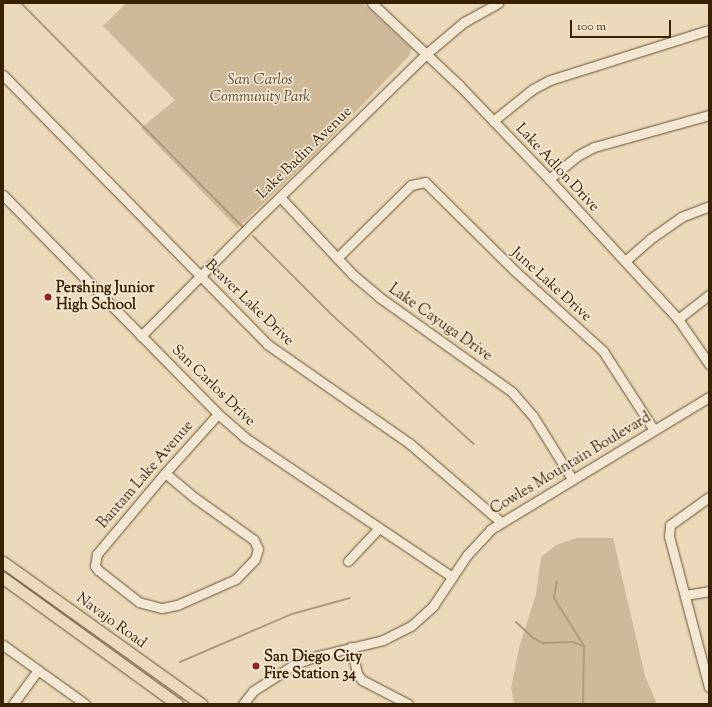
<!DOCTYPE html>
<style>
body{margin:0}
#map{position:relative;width:712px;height:707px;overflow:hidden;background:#ecd9bb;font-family:"Sorts Mill Goudy",serif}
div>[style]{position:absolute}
.green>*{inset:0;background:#ceba9b}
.stream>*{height:2px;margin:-1px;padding:0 1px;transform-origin:1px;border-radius:1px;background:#af9b7c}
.roads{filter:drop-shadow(0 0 1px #665030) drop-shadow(0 0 1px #665030)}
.minor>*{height:9px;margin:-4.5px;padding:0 4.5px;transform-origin:4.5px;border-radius:4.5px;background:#f3e6d3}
.major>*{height:11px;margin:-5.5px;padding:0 5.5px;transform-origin:5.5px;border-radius:5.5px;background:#ecd9bb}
.dots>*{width:11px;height:11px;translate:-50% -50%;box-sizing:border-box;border:2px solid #f3e6d3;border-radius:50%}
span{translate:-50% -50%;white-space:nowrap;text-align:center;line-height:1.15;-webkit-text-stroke:3.5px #f3e6d3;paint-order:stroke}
.park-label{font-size:15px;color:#5e4828;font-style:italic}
.street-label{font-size:15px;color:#392201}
.poi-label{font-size:15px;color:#392201;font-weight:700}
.left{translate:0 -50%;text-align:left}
.frame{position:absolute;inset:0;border:4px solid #392201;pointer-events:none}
.scale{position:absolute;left:570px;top:20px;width:101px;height:18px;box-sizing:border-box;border:2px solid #392201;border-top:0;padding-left:5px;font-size:12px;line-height:14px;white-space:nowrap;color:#392201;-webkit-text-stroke:3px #f3e6d3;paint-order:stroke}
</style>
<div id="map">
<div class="green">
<i style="clip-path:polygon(126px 3px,363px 3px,411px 48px,410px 55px,313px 156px,237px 228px,141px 128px,175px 100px,103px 26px)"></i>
<i style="clip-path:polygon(576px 538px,613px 538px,645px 676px,657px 704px,514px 704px,511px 688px,519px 648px,536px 594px,541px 557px,556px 545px)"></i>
</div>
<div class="stream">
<i style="left:21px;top:3px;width:317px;rotate:45.3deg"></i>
<i style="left:253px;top:236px;width:110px;rotate:45deg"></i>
<i style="left:331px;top:314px;width:193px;rotate:42.3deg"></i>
<i style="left:557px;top:581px;width:17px;rotate:100deg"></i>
<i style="left:554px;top:598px;width:57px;rotate:58deg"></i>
<i style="left:584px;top:646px;width:58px;rotate:91deg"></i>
<i style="left:516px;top:622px;width:22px;rotate:43deg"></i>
<i style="left:532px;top:637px;width:13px;rotate:29deg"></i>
<i style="left:543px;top:643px;width:29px;rotate:-2deg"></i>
<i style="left:572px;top:642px;width:12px;rotate:20deg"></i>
<i style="left:180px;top:662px;width:122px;rotate:-23.2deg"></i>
<i style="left:292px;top:614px;width:60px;rotate:-15.4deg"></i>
</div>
<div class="roads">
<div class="minor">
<i style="left:372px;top:3px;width:120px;rotate:43.3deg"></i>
<i style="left:459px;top:85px;width:130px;rotate:46.2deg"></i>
<i style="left:549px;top:179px;width:190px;rotate:47.3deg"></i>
<i style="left:678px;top:319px;width:55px;rotate:55.4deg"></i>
<i style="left:3px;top:75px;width:377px;rotate:45.5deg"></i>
<i style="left:267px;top:344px;width:173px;rotate:34.9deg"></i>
<i style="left:409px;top:443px;width:121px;rotate:40.7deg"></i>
<i style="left:493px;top:121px;width:51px;rotate:-38.7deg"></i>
<i style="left:533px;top:89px;width:19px;rotate:-28deg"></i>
<i style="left:550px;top:80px;width:167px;rotate:-17.5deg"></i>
<i style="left:549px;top:179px;width:36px;rotate:-39deg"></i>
<i style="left:577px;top:156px;width:19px;rotate:-28deg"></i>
<i style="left:594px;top:147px;width:119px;rotate:-15.5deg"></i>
<i style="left:3px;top:195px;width:307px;rotate:45.5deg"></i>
<i style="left:218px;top:414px;width:35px;rotate:41deg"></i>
<i style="left:244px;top:437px;width:251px;rotate:33.9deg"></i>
<i style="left:281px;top:198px;width:104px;rotate:46.9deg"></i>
<i style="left:352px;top:274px;width:35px;rotate:40deg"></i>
<i style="left:379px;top:297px;width:163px;rotate:35.5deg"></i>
<i style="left:512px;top:392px;width:32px;rotate:49deg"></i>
<i style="left:533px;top:416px;width:74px;rotate:58.2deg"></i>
<i style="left:337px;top:258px;width:104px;rotate:-44.6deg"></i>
<i style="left:411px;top:185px;width:14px;rotate:-12deg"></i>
<i style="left:425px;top:182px;width:128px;rotate:44.7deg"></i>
<i style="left:516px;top:272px;width:118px;rotate:42.2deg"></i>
<i style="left:603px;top:351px;width:94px;rotate:57.2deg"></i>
<i style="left:625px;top:261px;width:33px;rotate:-41deg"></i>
<i style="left:650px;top:239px;width:38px;rotate:-35deg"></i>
<i style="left:681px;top:217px;width:30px;rotate:-21deg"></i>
<i style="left:678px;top:319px;width:39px;rotate:-38deg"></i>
<i style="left:141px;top:336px;width:161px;rotate:-45.3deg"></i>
<i style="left:254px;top:222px;width:240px;rotate:-44.3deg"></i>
<i style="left:426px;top:54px;width:50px;rotate:-40.1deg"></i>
<i style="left:464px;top:22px;width:39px;rotate:-29deg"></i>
<i style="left:165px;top:473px;width:39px;rotate:40deg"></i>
<i style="left:195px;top:498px;width:72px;rotate:35.4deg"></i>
<i style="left:254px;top:540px;width:10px;rotate:66deg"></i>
<i style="left:258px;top:549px;width:10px;rotate:107deg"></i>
<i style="left:255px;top:559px;width:28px;rotate:134deg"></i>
<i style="left:236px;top:579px;width:64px;rotate:156.2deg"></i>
<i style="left:177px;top:605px;width:16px;rotate:169deg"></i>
<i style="left:161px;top:608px;width:23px;rotate:-165deg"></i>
<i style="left:139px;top:602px;width:52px;rotate:-142deg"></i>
<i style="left:98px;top:570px;width:5px;rotate:-127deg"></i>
<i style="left:95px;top:566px;width:12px;rotate:-81deg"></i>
<i style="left:97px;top:554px;width:106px;rotate:-50deg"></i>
<i style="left:165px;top:473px;width:79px;rotate:-48.1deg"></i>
<i style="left:709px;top:497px;width:48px;rotate:144.3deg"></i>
<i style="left:670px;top:525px;width:11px;rotate:95deg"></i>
<i style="left:669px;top:536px;width:156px;rotate:75.2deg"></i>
<i style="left:348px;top:561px;width:45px;rotate:-46.8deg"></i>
<i style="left:685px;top:595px;width:24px;rotate:-9deg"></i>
<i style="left:3px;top:645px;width:101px;rotate:35.7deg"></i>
<i style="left:351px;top:647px;width:28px;rotate:77deg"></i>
<i style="left:357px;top:674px;width:8px;rotate:50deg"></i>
<i style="left:362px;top:680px;width:52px;rotate:27.6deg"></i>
<i style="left:13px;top:704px;width:42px;rotate:-53.7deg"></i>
<i style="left:243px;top:704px;width:16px;rotate:-52deg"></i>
<i style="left:253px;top:691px;width:50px;rotate:-32.7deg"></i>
<i style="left:295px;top:664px;width:23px;rotate:-20deg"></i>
<i style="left:317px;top:656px;width:68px;rotate:-13.6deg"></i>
<i style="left:383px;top:640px;width:31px;rotate:-27deg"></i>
<i style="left:411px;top:626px;width:30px;rotate:-42deg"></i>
<i style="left:433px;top:606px;width:61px;rotate:-56.3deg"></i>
<i style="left:467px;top:555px;width:35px;rotate:-47deg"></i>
<i style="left:491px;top:529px;width:255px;rotate:-31.2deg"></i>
</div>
<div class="major">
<i style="left:3px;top:562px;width:244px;rotate:35.6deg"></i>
<i style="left:3px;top:578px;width:215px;rotate:35.9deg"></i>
</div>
</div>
<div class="dots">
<i style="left:48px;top:297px;background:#8f2418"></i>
<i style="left:256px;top:666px;background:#8f2418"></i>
</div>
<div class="park-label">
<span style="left:260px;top:89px">San Carlos<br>Community Park</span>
</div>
<div class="street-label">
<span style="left:305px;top:153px;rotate:-44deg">Lake Badin Avenue</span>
<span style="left:557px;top:168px;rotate:47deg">Lake Adlon Drive</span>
<span style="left:551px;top:285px;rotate:42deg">June Lake Drive</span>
<span style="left:249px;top:303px;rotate:44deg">Beaver Lake Drive</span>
<span style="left:440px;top:323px;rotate:35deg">Lake Cayuga Drive</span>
<span style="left:213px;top:386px;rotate:44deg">San Carlos Drive</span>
<span style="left:571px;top:464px;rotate:-31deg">Cowles Mountain Boulevard</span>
<span style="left:146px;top:475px;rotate:-49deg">Bantam Lake Avenue</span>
<span style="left:111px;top:621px;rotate:36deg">Navajo Road</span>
</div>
<div class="poi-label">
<span class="left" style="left:56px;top:297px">Pershing Junior<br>High School</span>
<span class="left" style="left:264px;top:666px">San Diego City<br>Fire Station 34</span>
</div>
<div class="frame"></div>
<div class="scale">100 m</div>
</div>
